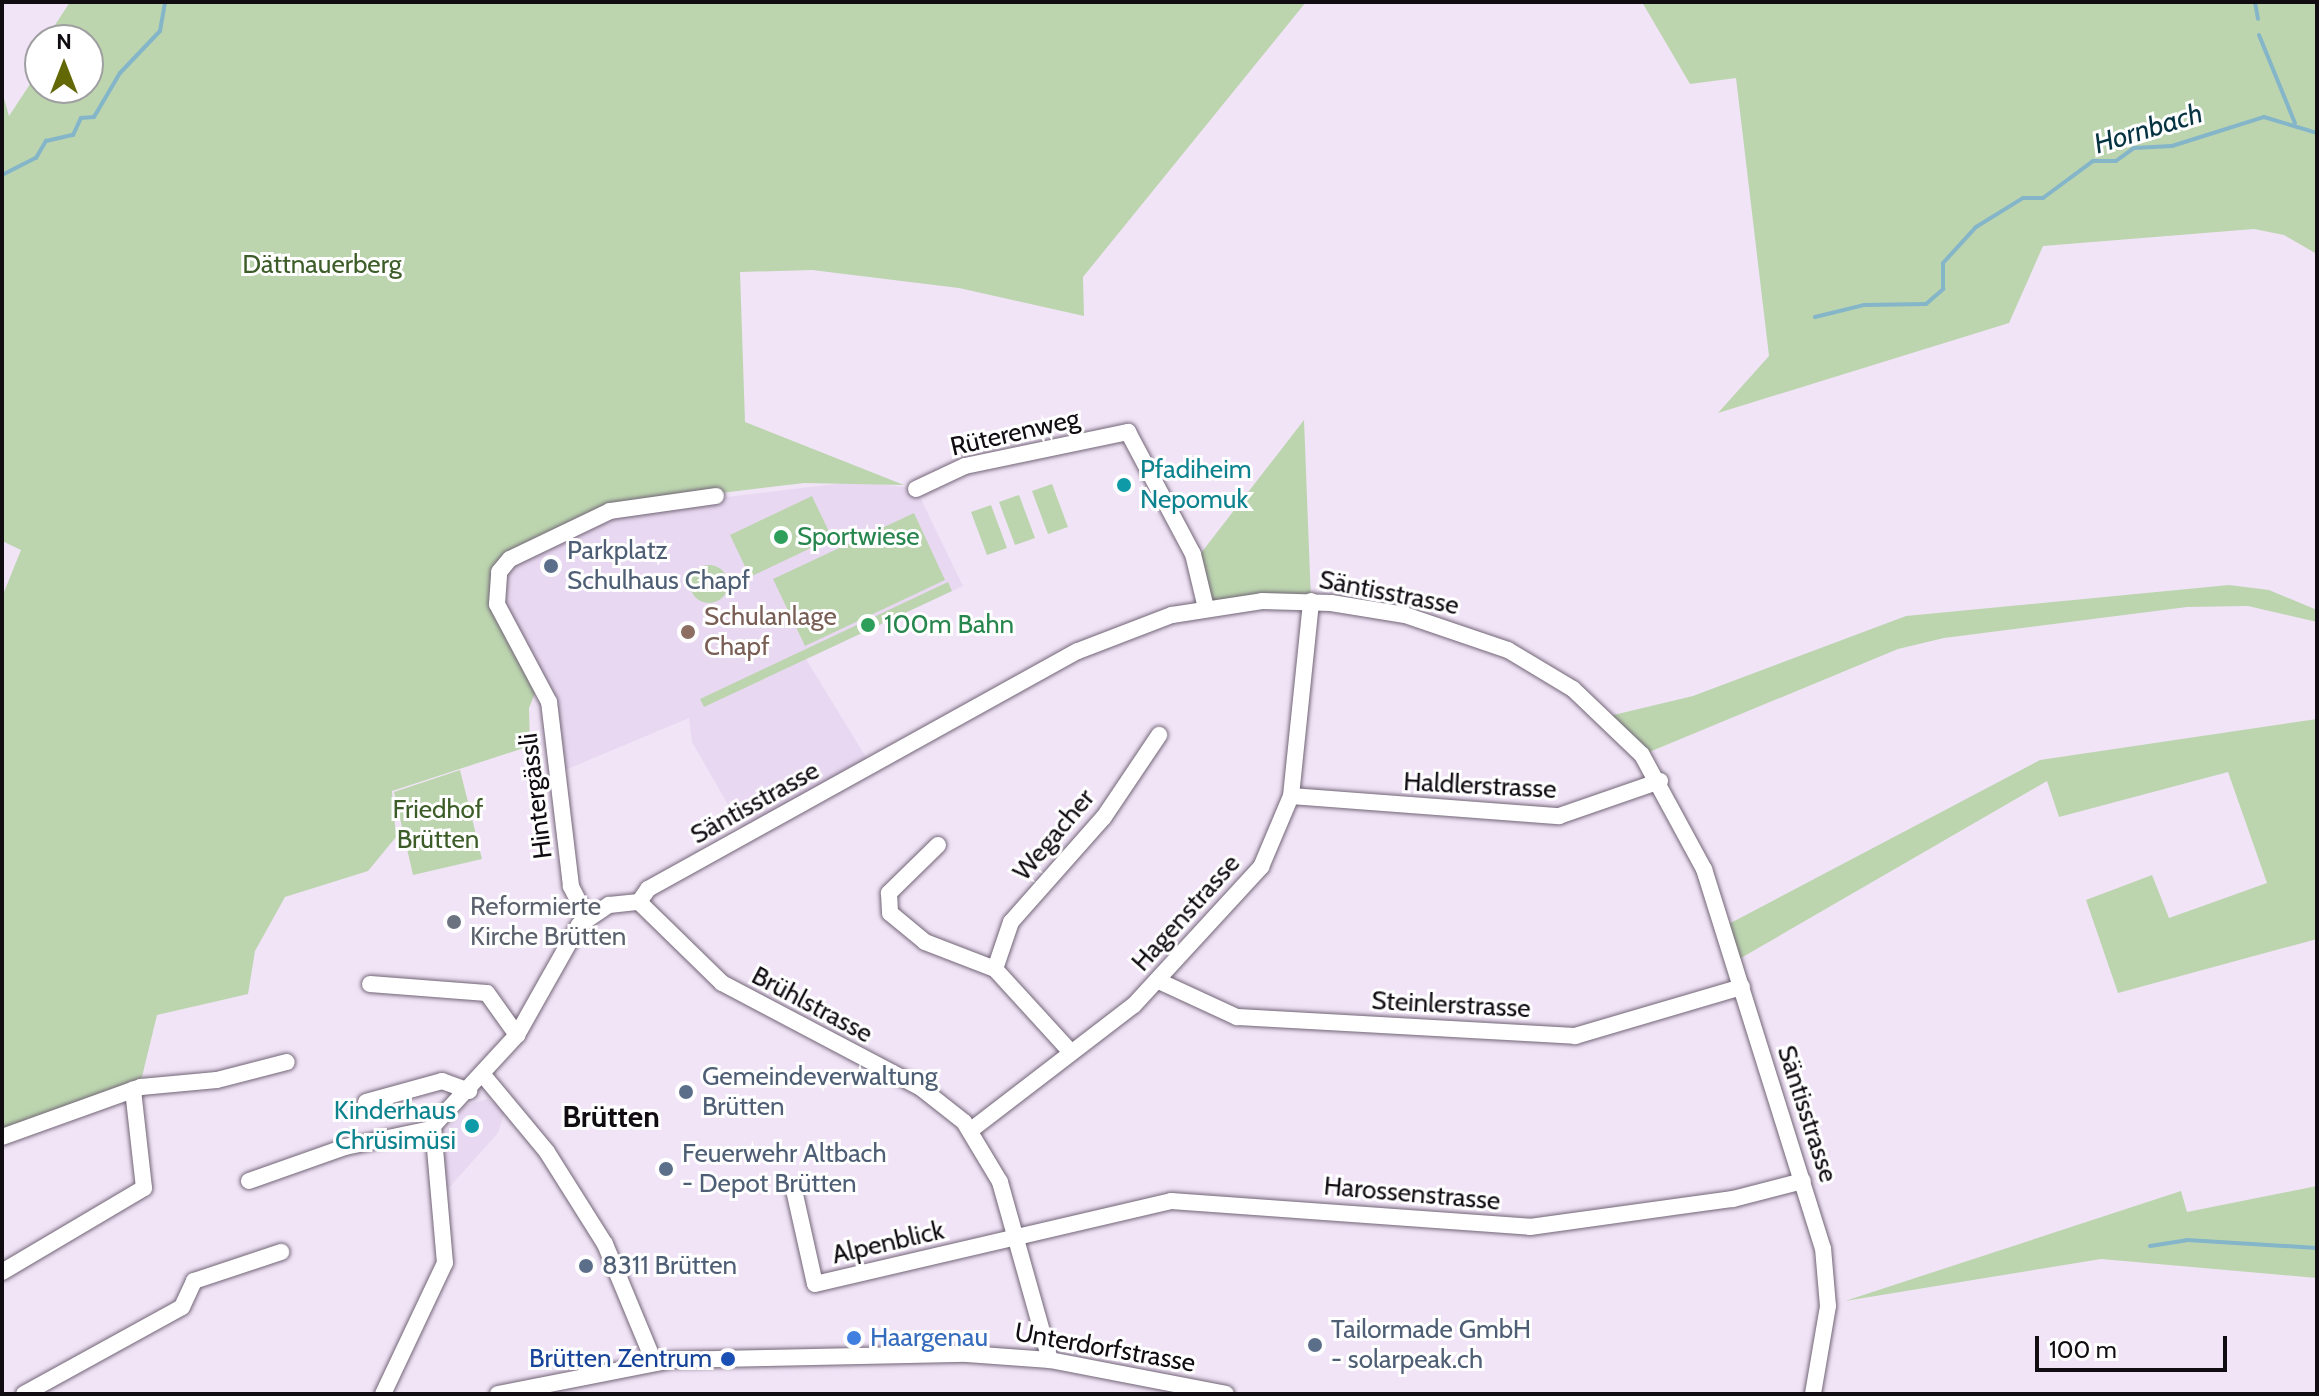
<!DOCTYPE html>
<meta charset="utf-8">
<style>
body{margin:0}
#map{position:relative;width:2319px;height:1396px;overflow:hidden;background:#f1e4f7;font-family:Cabin,sans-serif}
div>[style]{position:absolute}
.built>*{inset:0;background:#e9d8f1}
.green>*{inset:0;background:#bcd5af}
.round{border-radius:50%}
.stream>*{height:4px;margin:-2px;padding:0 2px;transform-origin:2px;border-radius:2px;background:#84b5c9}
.roads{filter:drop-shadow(0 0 2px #716576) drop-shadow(0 0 2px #716576)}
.minor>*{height:16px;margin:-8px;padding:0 8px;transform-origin:8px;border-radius:8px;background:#fff}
.dots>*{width:22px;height:22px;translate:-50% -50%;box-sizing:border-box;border:4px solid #fff;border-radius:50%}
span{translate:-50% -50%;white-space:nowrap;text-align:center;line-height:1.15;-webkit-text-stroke:6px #fff;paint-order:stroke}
.park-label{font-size:26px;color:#3d5d28}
.street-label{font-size:26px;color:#100c12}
.culture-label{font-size:26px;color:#0d838f}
.left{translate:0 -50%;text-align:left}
.right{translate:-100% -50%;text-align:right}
.leisure-label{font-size:26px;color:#27864d}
.service-label{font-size:26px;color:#4e5e75}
.education-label{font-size:26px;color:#785e54}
.worship-label{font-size:26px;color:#5b616d}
.shop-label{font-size:26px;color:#366cbe}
.transit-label{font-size:26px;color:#164399}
.water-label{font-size:28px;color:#053342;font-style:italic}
.quarter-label{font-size:30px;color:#100c12;font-weight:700}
.frame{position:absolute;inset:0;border:4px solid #100c12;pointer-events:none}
.north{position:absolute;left:24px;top:24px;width:80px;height:80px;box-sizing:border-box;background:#fff;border:2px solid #9f9ea0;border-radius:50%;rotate:0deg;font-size:22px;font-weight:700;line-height:32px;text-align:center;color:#100c12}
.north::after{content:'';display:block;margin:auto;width:28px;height:36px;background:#636806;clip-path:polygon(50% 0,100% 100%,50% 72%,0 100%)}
.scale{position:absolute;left:2035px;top:1336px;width:192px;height:36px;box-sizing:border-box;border:4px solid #100c12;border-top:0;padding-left:10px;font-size:24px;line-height:28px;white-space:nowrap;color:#100c12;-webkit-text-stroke:6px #fff;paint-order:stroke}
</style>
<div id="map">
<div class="built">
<i style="clip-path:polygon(861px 481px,916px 489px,963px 586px,806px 659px,872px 767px,746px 836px,692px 742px,689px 718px,558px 773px,549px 702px,497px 604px,499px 572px,610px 511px)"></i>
<i style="clip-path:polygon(488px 1099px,505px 1111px,498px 1133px,446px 1191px,442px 1137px,465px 1105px)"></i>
</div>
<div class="green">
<i style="clip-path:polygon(70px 2px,1306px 2px,1083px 277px,1084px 316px,959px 288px,812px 270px,740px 272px,745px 422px,904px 485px,804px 483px,639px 503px,510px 559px,495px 590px,538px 686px,529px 708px,530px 746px,392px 791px,396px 837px,368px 871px,285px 897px,255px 951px,248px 994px,157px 1015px,141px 1081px,2px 1136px,2px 597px,21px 550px,2px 541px,2px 91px,9px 116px,40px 69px,40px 88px,88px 88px,88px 40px,59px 40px,53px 28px)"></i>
<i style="clip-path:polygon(1642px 2px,2317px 2px,2317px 254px,2284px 235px,2254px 229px,2043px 246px,2009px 323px,1718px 413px,1769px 356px,1736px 78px,1690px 84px)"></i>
<i style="clip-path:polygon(1304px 420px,1311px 601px,1206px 608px,1201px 553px)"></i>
<i style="clip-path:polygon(1052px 484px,1068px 527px,1048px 534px,1032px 491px)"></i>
<i style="clip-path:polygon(1019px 495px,1035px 538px,1015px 545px,999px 502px)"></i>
<i style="clip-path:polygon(812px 496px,832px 538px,750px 577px,730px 535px)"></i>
<i style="clip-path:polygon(991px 505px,1007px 548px,987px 555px,971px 512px)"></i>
<i style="clip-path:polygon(914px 513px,945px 580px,805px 646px,773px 579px)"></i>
<i class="round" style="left:690px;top:565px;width:38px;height:38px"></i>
<i style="clip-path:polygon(948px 582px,952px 591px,704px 707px,700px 699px)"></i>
<i style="clip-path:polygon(2229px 585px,2269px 590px,2317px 610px,2317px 622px,2248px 606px,2187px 607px,1944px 638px,1898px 649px,1642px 755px,1605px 717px,1693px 696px,1906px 616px)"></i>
<i style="clip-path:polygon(2317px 719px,2317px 939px,2118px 993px,2086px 900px,2152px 875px,2169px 918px,2267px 883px,2228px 772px,2059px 817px,2047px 781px,1734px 962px,1723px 927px,2040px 760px)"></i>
<i style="clip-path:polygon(460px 770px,482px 859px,413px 875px,394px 792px)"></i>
<i style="clip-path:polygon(2317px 1186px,2317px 1278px,2101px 1259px,1845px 1301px,2181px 1191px,2187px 1212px)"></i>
</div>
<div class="stream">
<i style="left:2255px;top:2px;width:17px;rotate:80deg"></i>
<i style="left:2259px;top:35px;width:95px;rotate:67.8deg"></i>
<i style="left:2px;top:175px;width:38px;rotate:-27deg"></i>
<i style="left:36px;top:158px;width:20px;rotate:-60deg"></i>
<i style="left:46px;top:141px;width:28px;rotate:-13deg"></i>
<i style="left:73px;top:135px;width:19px;rotate:-65deg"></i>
<i style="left:81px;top:118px;width:13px;rotate:-4deg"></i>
<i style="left:94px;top:117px;width:51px;rotate:-59.4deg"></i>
<i style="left:120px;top:73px;width:58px;rotate:-46.4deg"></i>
<i style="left:160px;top:31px;width:29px;rotate:-80deg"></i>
<i style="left:1815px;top:317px;width:50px;rotate:-13.8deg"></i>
<i style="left:1864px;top:305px;width:62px;rotate:-0.9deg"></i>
<i style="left:1926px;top:304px;width:23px;rotate:-41deg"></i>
<i style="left:1943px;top:289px;width:26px;rotate:-90deg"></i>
<i style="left:1943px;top:263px;width:49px;rotate:-47.5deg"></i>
<i style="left:1976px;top:227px;width:55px;rotate:-31.7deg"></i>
<i style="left:2023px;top:198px;width:20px"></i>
<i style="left:2043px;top:198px;width:62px;rotate:-36.5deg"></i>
<i style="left:2093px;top:161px;width:23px"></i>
<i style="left:2116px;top:161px;width:22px;rotate:-36deg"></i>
<i style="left:2134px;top:148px;width:38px;rotate:-3deg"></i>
<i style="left:2172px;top:146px;width:96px;rotate:-17.5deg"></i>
<i style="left:2264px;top:117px;width:55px;rotate:16.8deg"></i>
<i style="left:2150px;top:1246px;width:37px;rotate:-9deg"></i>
<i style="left:2187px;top:1240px;width:130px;rotate:3.5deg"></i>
</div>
<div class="roads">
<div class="minor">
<i style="left:916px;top:489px;width:54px;rotate:-25.1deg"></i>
<i style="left:965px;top:466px;width:167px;rotate:-11.8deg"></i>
<i style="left:1128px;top:432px;width:138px;rotate:62deg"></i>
<i style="left:1193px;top:554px;width:56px;rotate:76.5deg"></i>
<i style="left:1291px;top:796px;width:269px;rotate:4.3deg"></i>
<i style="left:1559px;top:816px;width:107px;rotate:-19.1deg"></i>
<i style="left:938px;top:845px;width:69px;rotate:135.6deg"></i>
<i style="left:889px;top:893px;width:20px;rotate:87deg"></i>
<i style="left:890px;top:913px;width:45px;rotate:39.6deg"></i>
<i style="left:925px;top:942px;width:75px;rotate:21.1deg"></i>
<i style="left:995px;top:969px;width:111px;rotate:47.6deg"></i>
<i style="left:639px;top:902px;width:16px;rotate:-55deg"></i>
<i style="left:648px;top:889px;width:491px;rotate:-29deg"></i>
<i style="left:1078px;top:651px;width:101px;rotate:-21deg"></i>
<i style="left:1172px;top:615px;width:91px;rotate:-8.8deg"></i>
<i style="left:1262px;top:601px;width:69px;rotate:1.7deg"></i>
<i style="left:1331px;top:603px;width:75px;rotate:9.2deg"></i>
<i style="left:1405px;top:615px;width:109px;rotate:18.8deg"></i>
<i style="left:1508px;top:650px;width:76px;rotate:31deg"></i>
<i style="left:1573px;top:689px;width:95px;rotate:43.7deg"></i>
<i style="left:1642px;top:755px;width:130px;rotate:61.5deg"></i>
<i style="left:1704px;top:869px;width:397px;rotate:72.6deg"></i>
<i style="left:1823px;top:1248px;width:58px;rotate:85.1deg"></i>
<i style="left:1828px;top:1306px;width:89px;rotate:99.7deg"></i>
<i style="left:639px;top:902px;width:116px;rotate:44.3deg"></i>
<i style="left:722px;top:983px;width:225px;rotate:27.8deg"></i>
<i style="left:921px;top:1088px;width:55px;rotate:38.3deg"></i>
<i style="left:964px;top:1122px;width:70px;rotate:59deg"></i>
<i style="left:1000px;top:1182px;width:185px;rotate:74.3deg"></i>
<i style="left:587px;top:918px;width:36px;rotate:-117deg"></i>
<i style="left:571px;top:886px;width:185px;rotate:-96.8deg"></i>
<i style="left:549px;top:702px;width:111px;rotate:-118deg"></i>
<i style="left:497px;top:604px;width:32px;rotate:-86deg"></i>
<i style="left:499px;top:572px;width:17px;rotate:-50deg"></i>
<i style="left:510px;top:559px;width:111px;rotate:-25.6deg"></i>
<i style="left:610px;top:511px;width:107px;rotate:-8.1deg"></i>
<i style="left:995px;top:969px;width:50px;rotate:-71.2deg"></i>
<i style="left:1011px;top:922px;width:140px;rotate:-48.5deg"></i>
<i style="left:1104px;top:817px;width:99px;rotate:-56.1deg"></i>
<i style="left:1159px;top:981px;width:86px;rotate:24.8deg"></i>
<i style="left:1237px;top:1017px;width:339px;rotate:3.2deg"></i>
<i style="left:1575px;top:1036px;width:174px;rotate:-16.4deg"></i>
<i style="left:370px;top:984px;width:117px;rotate:4.4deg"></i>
<i style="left:487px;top:993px;width:52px;rotate:54.5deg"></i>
<i style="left:484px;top:1076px;width:99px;rotate:50.3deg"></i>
<i style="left:547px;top:1152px;width:109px;rotate:57.8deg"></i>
<i style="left:605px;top:1244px;width:128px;rotate:67.4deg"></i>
<i style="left:366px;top:1102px;width:79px;rotate:-15.4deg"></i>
<i style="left:442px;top:1081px;width:29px;rotate:20deg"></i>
<i style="left:971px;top:1130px;width:205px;rotate:-37.5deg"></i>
<i style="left:1134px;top:1005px;width:188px;rotate:-47.4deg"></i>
<i style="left:1261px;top:867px;width:77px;rotate:-67.1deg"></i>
<i style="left:1291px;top:796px;width:196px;rotate:-84.1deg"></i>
<i style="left:2px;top:1137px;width:148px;rotate:-19.8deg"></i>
<i style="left:141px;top:1087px;width:76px;rotate:-5.3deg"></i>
<i style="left:217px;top:1080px;width:72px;rotate:-14.4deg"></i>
<i style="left:249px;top:1181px;width:102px;rotate:-19.5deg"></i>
<i style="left:345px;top:1147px;width:89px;rotate:-11.7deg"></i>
<i style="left:794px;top:1190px;width:96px;rotate:77.4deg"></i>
<i style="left:815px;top:1284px;width:366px;rotate:-13.1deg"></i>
<i style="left:1171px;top:1201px;width:360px;rotate:4.1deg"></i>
<i style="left:1530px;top:1227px;width:205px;rotate:-7.9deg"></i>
<i style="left:1733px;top:1199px;width:72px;rotate:-14.4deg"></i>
<i style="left:2px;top:1272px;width:165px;rotate:-30.6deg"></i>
<i style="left:144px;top:1188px;width:99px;rotate:-96.4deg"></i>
<i style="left:24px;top:1394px;width:180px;rotate:-28.8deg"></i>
<i style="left:182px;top:1307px;width:29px;rotate:-65deg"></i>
<i style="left:194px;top:1281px;width:92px;rotate:-18.4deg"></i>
<i style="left:383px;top:1394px;width:145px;rotate:-64.7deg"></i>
<i style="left:445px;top:1263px;width:138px;rotate:-95deg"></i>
<i style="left:433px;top:1126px;width:124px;rotate:-47.3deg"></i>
<i style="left:517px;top:1035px;width:126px;rotate:-60.6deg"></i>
<i style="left:579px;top:925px;width:36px;rotate:-34deg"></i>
<i style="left:609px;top:905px;width:30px;rotate:-6deg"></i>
<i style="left:498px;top:1394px;width:176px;rotate:-11.1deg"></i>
<i style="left:671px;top:1360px;width:296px;rotate:-1.2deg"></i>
<i style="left:967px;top:1354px;width:83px;rotate:4.1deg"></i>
<i style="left:1050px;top:1360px;width:179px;rotate:10.9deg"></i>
</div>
</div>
<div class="dots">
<i style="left:1124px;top:485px;background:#0f9aa8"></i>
<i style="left:781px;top:537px;background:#2e9e5b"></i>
<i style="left:551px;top:566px;background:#5c6f8a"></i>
<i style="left:868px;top:625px;background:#2e9e5b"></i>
<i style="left:688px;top:632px;background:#8d6e63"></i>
<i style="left:454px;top:922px;background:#6b7280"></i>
<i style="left:686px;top:1092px;background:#5c6f8a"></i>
<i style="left:472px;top:1126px;background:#0f9aa8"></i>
<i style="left:666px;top:1169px;background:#5c6f8a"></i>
<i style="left:586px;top:1266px;background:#5c6f8a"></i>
<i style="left:854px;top:1338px;background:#3f7fe0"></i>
<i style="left:1315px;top:1345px;background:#5c6f8a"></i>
<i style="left:728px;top:1359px;background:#1a4fb4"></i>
</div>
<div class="park-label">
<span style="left:322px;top:265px">Dättnauerberg</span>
<span style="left:438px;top:825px">Friedhof<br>Brütten</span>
</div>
<div class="street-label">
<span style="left:1015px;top:433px;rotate:-13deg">Rüterenweg</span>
<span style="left:1389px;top:593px;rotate:11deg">Säntisstrasse</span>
<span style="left:1480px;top:786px;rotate:3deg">Haldlerstrasse</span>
<span style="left:536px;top:796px;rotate:-97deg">Hintergässli</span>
<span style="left:755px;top:803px;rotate:-29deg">Säntisstrasse</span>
<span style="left:1054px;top:835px;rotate:-50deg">Wegacher</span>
<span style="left:1186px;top:913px;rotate:-48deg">Hagenstrasse</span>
<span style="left:812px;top:1005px;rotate:28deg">Brühlstrasse</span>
<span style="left:1451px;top:1005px;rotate:3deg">Steinlerstrasse</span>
<span style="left:1807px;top:1114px;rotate:72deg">Säntisstrasse</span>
<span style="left:1412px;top:1194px;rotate:5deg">Harossenstrasse</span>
<span style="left:888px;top:1243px;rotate:-13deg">Alpenblick</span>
<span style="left:1105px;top:1348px;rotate:10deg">Unterdorfstrasse</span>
</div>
<div class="culture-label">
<span class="left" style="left:1140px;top:485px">Pfadiheim<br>Nepomuk</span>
<span class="right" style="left:456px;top:1126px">Kinderhaus<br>Chrüsimüsi</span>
</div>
<div class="leisure-label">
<span class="left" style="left:797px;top:537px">Sportwiese</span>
<span class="left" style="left:884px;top:625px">100m Bahn</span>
</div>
<div class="service-label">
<span class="left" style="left:567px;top:566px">Parkplatz<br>Schulhaus Chapf</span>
<span class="left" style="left:702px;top:1092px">Gemeindeverwaltung<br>Brütten</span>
<span class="left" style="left:682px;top:1169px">Feuerwehr Altbach<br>- Depot Brütten</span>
<span class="left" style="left:602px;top:1266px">8311 Brütten</span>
<span class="left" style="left:1331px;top:1345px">Tailormade GmbH<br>- solarpeak.ch</span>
</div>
<div class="education-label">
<span class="left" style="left:704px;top:632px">Schulanlage<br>Chapf</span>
</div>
<div class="worship-label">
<span class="left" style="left:470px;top:922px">Reformierte<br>Kirche Brütten</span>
</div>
<div class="shop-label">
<span class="left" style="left:870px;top:1338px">Haargenau</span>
</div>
<div class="transit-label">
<span class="right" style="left:712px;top:1359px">Brütten Zentrum</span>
</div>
<div class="water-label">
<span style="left:2148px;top:128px;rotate:-17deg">Hornbach</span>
</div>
<div class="quarter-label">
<span style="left:611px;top:1117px">Brütten</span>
</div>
<div class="frame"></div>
<div class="north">N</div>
<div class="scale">100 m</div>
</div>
